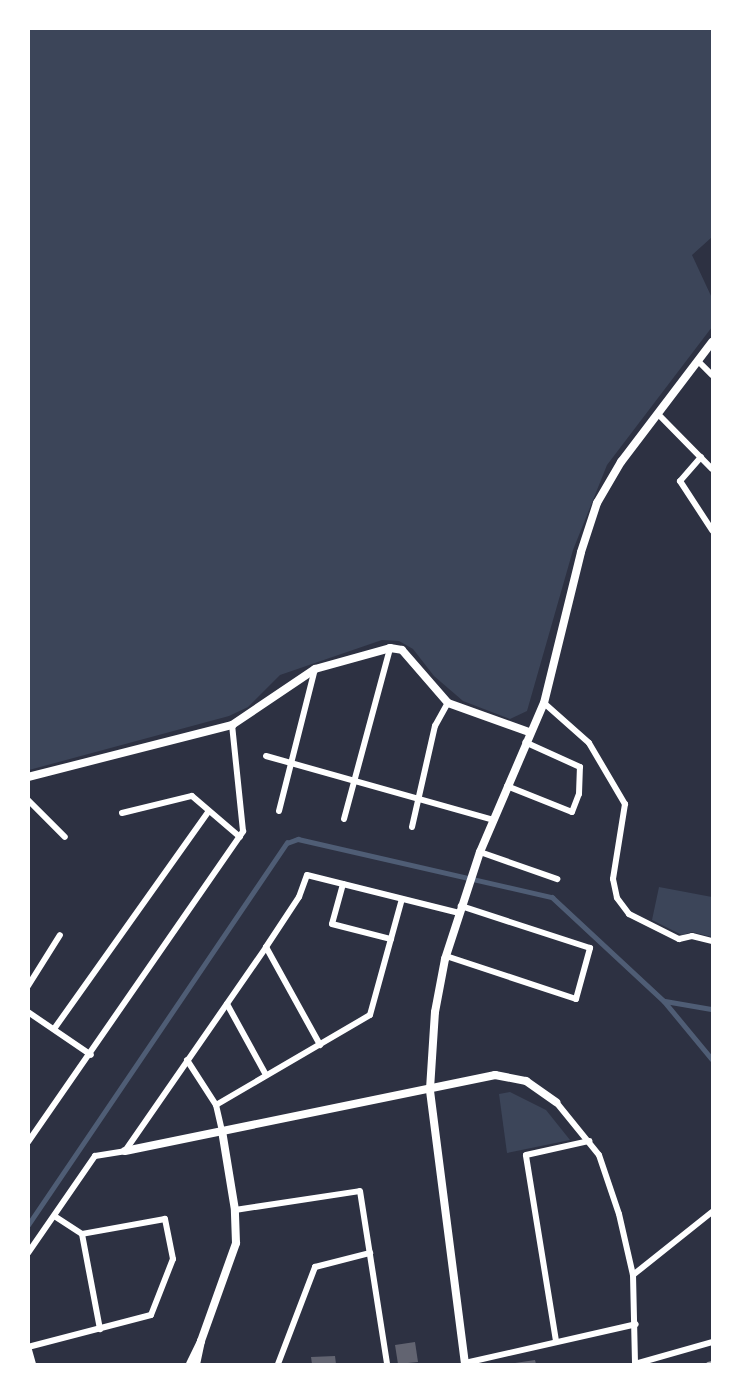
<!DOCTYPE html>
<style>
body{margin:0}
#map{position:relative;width:741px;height:1393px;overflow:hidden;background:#2d3142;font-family:Helvetica,sans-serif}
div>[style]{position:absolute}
.green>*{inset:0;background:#3c4559}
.stream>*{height:4.5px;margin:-2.25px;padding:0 2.25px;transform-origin:2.25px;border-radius:2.25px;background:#4f5d75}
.building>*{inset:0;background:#626471}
.minor>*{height:6px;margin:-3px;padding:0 3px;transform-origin:3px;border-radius:3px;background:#fff}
.tertiary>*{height:8px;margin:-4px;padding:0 4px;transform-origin:4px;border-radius:4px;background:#fff}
.rail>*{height:4.5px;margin:-2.25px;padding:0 2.25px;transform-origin:2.25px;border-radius:2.25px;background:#abadb3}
span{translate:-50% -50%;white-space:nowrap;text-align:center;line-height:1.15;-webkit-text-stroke:4.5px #fff;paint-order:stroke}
.frame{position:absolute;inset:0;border:30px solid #fff;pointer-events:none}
</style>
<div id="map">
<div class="green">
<i style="clip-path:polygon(29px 28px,712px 29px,712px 237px,692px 255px,712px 298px,712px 327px,607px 465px,573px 550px,527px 711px,510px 719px,463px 701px,434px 676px,413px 649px,399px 641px,382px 640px,280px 675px,248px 707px,229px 716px,29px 770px)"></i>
<i style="clip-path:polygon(659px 887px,712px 897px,712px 937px,692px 932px,682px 935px,652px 920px)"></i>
<i style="clip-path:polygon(510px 1092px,546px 1110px,570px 1140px,507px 1153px,499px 1094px)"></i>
</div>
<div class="stream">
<i style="left:665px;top:1001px;width:48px;rotate:9.7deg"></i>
<i style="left:28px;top:1225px;width:462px;rotate:-55.9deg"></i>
<i style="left:287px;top:843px;width:12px;rotate:-20deg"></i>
<i style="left:298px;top:839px;width:261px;rotate:12.9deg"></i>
<i style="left:552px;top:897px;width:153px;rotate:42.9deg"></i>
<i style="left:664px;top:1001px;width:75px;rotate:50.4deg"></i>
</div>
<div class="building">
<i style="clip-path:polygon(415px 1342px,418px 1362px,398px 1364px,395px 1345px)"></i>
<i style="clip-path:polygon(335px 1356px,336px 1364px,312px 1364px,311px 1357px)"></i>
<i style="clip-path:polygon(535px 1360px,536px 1364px,515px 1364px,515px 1363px)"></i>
</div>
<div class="minor">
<i style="left:698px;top:361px;width:20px;rotate:45deg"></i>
<i style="left:658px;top:414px;width:77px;rotate:45.5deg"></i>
<i style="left:701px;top:457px;width:32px;rotate:131deg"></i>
<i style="left:680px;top:481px;width:59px;rotate:56.9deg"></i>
<i style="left:544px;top:703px;width:60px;rotate:41.6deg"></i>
<i style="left:589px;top:743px;width:71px;rotate:59.5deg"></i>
<i style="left:625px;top:804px;width:76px;rotate:99.1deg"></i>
<i style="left:613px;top:879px;width:19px;rotate:78deg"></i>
<i style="left:617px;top:898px;width:20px;rotate:53deg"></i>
<i style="left:629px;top:914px;width:56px;rotate:26.6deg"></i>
<i style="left:679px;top:939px;width:13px;rotate:-13deg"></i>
<i style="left:692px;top:936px;width:21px;rotate:14deg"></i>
<i style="left:266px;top:756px;width:237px;rotate:15.7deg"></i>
<i style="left:507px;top:786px;width:70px;rotate:21.8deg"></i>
<i style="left:572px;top:812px;width:19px;rotate:-69deg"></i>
<i style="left:579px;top:794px;width:27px;rotate:-88deg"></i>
<i style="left:580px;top:767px;width:60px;rotate:-155.6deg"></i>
<i style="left:28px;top:800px;width:52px;rotate:45deg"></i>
<i style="left:279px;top:811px;width:146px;rotate:-75.8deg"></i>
<i style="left:122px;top:813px;width:72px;rotate:-13.7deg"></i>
<i style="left:192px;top:796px;width:63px;rotate:40.5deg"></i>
<i style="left:344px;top:819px;width:177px;rotate:-74.9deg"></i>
<i style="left:412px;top:827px;width:104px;rotate:-77.2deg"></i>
<i style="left:435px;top:726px;width:26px;rotate:-61deg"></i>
<i style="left:480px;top:852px;width:82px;rotate:19.3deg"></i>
<i style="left:343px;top:884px;width:41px;rotate:105.4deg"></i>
<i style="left:332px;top:924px;width:61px;rotate:14.3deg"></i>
<i style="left:266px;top:947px;width:112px;rotate:61.1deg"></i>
<i style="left:446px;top:956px;width:137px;rotate:18.3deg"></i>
<i style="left:576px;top:999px;width:53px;rotate:-74.6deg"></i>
<i style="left:590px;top:948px;width:136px;rotate:-162deg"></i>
<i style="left:28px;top:986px;width:60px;rotate:-57.9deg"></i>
<i style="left:227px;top:1004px;width:81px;rotate:61.2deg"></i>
<i style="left:28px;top:1012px;width:76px;rotate:34.3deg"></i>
<i style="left:54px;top:1029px;width:267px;rotate:-54.6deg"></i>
<i style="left:187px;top:1060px;width:54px;rotate:57.2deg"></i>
<i style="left:556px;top:1102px;width:68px;rotate:50.9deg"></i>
<i style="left:599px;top:1155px;width:62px;rotate:71.3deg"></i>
<i style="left:619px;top:1214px;width:63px;rotate:77.1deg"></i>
<i style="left:633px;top:1275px;width:89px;rotate:88.7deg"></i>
<i style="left:635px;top:1364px;width:80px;rotate:-15.9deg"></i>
<i style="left:222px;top:1131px;width:27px;rotate:-103deg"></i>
<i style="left:216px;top:1105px;width:178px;rotate:-30.3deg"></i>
<i style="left:370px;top:1015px;width:120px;rotate:-74.6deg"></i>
<i style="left:28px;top:1142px;width:378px;rotate:-55.3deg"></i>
<i style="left:243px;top:831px;width:107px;rotate:-95.9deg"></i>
<i style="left:235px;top:1210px;width:126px;rotate:-8.6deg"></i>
<i style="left:360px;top:1191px;width:175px;rotate:81.1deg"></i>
<i style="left:82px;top:1234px;width:97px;rotate:79.3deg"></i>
<i style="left:28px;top:1253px;width:118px;rotate:-55.4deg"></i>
<i style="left:95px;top:1156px;width:30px;rotate:-9deg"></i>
<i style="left:125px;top:1151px;width:248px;rotate:-55.3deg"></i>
<i style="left:266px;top:947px;width:60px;rotate:-56.6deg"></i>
<i style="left:299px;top:897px;width:23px;rotate:-70deg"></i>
<i style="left:307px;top:875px;width:157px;rotate:14deg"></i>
<i style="left:633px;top:1275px;width:101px;rotate:-38.6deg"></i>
<i style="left:556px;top:1341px;width:188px;rotate:-99.2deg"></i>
<i style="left:526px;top:1155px;width:65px;rotate:-12.5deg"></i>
<i style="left:465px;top:1363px;width:175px;rotate:-12.8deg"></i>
<i style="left:33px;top:1364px;width:18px;rotate:-106deg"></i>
<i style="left:28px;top:1347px;width:127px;rotate:-14.6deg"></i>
<i style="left:151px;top:1315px;width:60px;rotate:-68.6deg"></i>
<i style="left:173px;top:1259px;width:41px;rotate:-101.3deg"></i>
<i style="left:165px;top:1219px;width:84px;rotate:169.8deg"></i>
<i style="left:82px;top:1234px;width:33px;rotate:-147deg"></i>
<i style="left:278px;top:1364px;width:104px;rotate:-69.1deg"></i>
<i style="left:315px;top:1267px;width:57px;rotate:-14.3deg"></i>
</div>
<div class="tertiary">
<i style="left:28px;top:777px;width:211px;rotate:-14.3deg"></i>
<i style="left:232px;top:725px;width:100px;rotate:-34deg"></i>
<i style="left:315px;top:669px;width:78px;rotate:-15.6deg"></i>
<i style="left:390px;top:648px;width:12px;rotate:9deg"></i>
<i style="left:402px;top:650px;width:70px;rotate:49deg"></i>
<i style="left:448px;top:703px;width:86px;rotate:19.7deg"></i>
<i style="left:125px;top:1151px;width:378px;rotate:-11.6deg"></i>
<i style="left:495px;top:1075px;width:32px;rotate:11deg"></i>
<i style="left:526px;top:1081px;width:37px;rotate:35deg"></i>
<i style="left:201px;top:1341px;width:104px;rotate:-70.3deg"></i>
<i style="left:236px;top:1243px;width:33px;rotate:-92deg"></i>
<i style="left:235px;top:1210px;width:80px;rotate:-99.3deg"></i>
<i style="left:190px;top:1364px;width:25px;rotate:-64deg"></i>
<i style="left:201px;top:1341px;width:24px;rotate:102deg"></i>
<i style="left:465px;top:1364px;width:277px;rotate:-97.3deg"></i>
<i style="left:430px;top:1089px;width:77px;rotate:-86.3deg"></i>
<i style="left:435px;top:1012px;width:54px;rotate:-79.3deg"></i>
<i style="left:445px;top:959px;width:113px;rotate:-71.9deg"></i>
<i style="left:480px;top:852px;width:162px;rotate:-66.8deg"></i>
<i style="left:544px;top:703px;width:155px;rotate:-76.2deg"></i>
<i style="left:581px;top:552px;width:52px;rotate:-71.9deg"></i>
<i style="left:597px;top:503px;width:48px;rotate:-59.7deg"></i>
<i style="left:621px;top:462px;width:151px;rotate:-52.8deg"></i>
</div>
<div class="rail">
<i style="left:708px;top:1364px;width:4px;rotate:-14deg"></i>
</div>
<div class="frame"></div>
</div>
